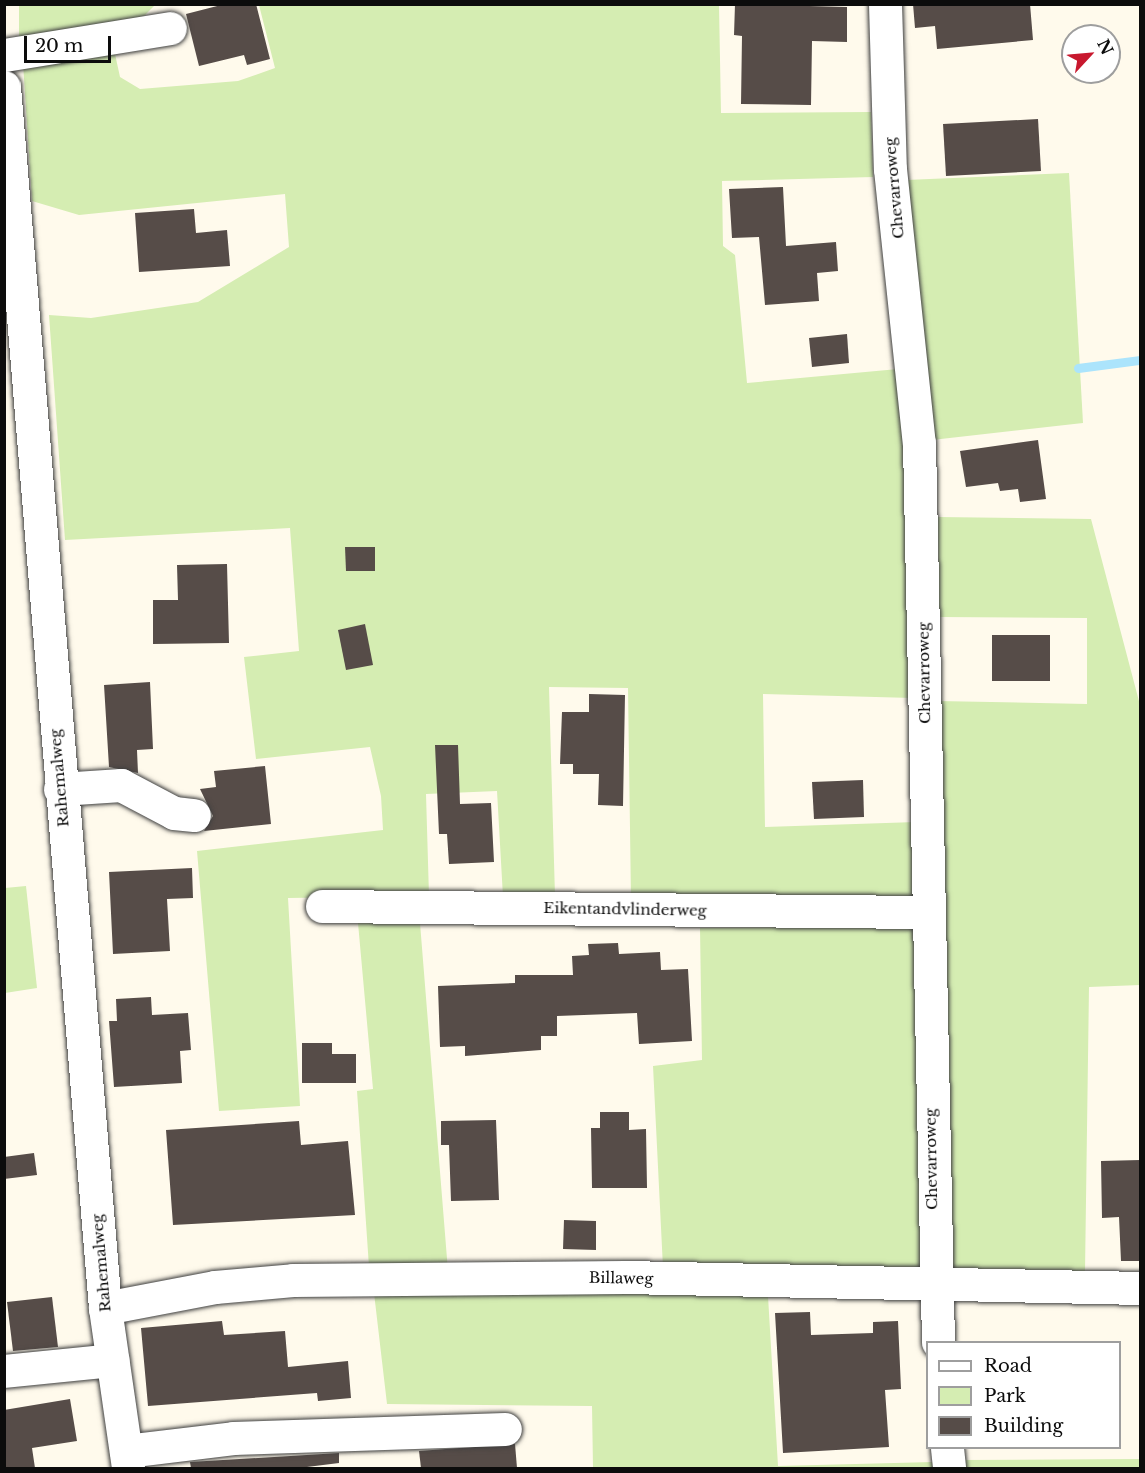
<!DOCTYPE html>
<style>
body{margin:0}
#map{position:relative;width:1145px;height:1473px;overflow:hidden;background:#fffaec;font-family:"Libre Baskerville",serif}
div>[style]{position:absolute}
.green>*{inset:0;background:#d5edb2}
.stream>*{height:9px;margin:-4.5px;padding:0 4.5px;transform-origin:4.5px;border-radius:4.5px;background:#abe4fc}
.building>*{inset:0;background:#564c48}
.roads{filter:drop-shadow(0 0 2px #3f3f3f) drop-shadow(0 0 2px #3f3f3f)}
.minor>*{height:33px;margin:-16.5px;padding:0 16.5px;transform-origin:16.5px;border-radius:16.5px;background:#fff}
span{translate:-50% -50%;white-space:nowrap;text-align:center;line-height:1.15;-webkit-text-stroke:6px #fff;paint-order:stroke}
.street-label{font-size:15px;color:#0c0c0c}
.frame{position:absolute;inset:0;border:6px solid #0c0c0c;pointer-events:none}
.legend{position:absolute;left:926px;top:1341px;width:195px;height:108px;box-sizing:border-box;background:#fff;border:2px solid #9e9e9e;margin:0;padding:8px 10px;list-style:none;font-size:18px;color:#0c0c0c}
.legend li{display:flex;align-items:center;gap:12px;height:30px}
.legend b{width:30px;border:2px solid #9e9e9e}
.north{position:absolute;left:1061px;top:24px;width:60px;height:60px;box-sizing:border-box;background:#fff;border:2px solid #9e9e9e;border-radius:50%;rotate:64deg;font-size:16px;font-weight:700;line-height:24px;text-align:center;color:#0c0c0c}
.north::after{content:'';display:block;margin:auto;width:21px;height:27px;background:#c8182e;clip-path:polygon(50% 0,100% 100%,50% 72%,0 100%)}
.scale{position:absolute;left:24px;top:36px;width:87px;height:27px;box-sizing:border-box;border:3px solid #0c0c0c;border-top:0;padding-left:8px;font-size:18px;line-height:21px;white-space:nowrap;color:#0c0c0c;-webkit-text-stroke:4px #fff;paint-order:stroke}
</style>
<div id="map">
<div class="green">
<i style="clip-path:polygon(19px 5px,155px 5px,135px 25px,19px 40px)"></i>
<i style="clip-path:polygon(259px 5px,719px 5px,721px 113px,871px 112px,873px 177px,722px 181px,723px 246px,735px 255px,747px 383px,898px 369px,907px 447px,913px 698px,763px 694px,765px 827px,916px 822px,919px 903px,631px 900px,628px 688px,549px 687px,555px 896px,503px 897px,497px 791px,426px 794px,429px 896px,288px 898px,300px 1106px,219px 1111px,197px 851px,383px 830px,381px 796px,370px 747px,256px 759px,244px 657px,299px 651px,290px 528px,65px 540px,49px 315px,91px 318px,198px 302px,289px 247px,285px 194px,79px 215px,32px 201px,23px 63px,115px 54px,120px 77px,140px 89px,238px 81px,275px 68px)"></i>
<i style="clip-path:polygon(1069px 173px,1083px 423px,932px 440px,906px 180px)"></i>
<i style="clip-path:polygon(938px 517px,1091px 519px,1140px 705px,1140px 985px,1089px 987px,1085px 1272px,947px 1273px,937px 701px,1087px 704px,1087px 618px,939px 617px)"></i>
<i style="clip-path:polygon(26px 886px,37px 988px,5px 993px,5px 888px)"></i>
<i style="clip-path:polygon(358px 923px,420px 923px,448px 1271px,369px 1267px,357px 1091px,373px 1089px)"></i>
<i style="clip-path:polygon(915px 926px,923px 1277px,663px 1268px,653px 1066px,702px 1060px,700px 928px)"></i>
<i style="clip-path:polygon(646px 1291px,768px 1296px,778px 1466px,933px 1462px,933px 1468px,593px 1468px,592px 1406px,387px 1404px,374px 1293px)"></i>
<i style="clip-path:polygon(1140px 1459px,1140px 1468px,963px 1468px,961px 1460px)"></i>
</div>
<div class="stream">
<i style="left:1078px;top:368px;width:63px;rotate:-7.4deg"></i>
</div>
<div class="building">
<i style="clip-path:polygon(225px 4px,256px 4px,270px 59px,247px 65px,244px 55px,199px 66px,186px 14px)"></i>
<i style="clip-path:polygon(735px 4px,847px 7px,847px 42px,812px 41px,811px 105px,741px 104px,742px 36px,734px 35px)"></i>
<i style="clip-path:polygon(913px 4px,1030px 4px,1033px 40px,937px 49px,935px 26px,915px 28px)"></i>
<i style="clip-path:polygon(1038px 119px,1041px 171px,946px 176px,943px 124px)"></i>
<i style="clip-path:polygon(783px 187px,786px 246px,836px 242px,838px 271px,817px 273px,819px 301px,765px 305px,759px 237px,732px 238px,729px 189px)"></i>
<i style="clip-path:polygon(194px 209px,196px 233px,227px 230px,230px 266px,139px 272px,135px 213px)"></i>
<i style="clip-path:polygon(847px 334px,849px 363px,812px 367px,809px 338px)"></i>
<i style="clip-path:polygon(1038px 440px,1046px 499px,1020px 502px,1018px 489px,1000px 491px,998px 483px,966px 487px,960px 451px)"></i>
<i style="clip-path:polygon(345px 547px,375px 547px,375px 571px,346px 571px)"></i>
<i style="clip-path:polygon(227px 564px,229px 643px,153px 644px,153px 600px,178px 600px,177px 565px)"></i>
<i style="clip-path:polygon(365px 624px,373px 665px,346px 670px,338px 630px)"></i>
<i style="clip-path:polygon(992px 635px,1050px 635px,1050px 681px,992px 681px)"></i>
<i style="clip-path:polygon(150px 682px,153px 749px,137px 750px,138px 773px,109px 767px,104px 685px)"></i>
<i style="clip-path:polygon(589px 694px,625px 695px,623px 806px,598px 805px,599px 774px,573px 774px,573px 764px,560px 764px,562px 712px,589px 712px)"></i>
<i style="clip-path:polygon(435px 745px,458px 745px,460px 804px,491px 803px,494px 862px,449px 864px,447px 834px,439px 834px)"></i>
<i style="clip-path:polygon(265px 766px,271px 824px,204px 831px,213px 816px,200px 789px,216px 787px,214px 771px)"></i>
<i style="clip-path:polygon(863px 780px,864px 817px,814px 819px,812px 782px)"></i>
<i style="clip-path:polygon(192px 868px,193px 898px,167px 899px,170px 951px,113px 954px,109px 872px)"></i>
<i style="clip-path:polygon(618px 943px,619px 954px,660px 952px,661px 970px,688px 969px,692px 1041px,639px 1044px,637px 1013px,557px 1016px,557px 1036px,541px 1036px,541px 1050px,465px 1056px,465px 1046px,440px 1047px,438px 986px,515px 983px,515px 975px,573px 975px,572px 956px,589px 955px,588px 944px)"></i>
<i style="clip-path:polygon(151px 997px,152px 1015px,188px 1013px,191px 1050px,180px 1051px,182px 1083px,114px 1087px,109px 1021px,117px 1021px,116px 999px)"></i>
<i style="clip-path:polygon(302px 1043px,332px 1043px,332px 1054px,356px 1054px,356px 1083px,302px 1083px)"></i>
<i style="clip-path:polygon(600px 1112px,629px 1112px,629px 1130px,646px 1129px,647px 1188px,592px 1188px,591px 1128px,600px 1128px)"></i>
<i style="clip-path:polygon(496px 1120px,499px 1200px,451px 1201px,449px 1145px,441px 1145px,441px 1121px)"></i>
<i style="clip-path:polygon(299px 1121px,301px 1145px,348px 1141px,355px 1215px,173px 1225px,166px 1130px)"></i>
<i style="clip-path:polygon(34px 1153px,37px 1175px,4px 1179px,4px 1157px)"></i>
<i style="clip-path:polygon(1140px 1160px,1140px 1261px,1121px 1261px,1119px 1217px,1102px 1218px,1101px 1161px)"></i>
<i style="clip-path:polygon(564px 1220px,596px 1221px,596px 1250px,563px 1249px)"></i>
<i style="clip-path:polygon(52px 1297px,58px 1347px,13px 1351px,7px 1302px)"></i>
<i style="clip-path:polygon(810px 1312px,811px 1335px,873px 1333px,873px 1322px,898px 1321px,901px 1389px,885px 1390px,889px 1447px,783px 1453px,775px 1313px)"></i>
<i style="clip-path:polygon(222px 1321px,224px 1335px,285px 1331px,288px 1367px,348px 1361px,351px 1398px,318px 1401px,317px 1393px,148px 1406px,141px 1328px)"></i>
<i style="clip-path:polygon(70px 1399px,77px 1441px,32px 1448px,35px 1468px,4px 1468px,4px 1410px)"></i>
<i style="clip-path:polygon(515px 1444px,517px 1468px,421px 1468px,419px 1451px)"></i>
<i style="clip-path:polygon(339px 1453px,339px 1463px,299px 1468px,191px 1468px,190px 1462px)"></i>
</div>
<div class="roads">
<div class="minor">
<i style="left:885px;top:4px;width:165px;rotate:88.3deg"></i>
<i style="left:890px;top:169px;width:276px;rotate:84deg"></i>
<i style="left:919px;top:443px;width:899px;rotate:88.79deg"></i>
<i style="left:4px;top:55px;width:168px;rotate:-9.2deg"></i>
<i style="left:4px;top:87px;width:1225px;rotate:85.27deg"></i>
<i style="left:105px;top:1308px;width:162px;rotate:81.8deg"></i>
<i style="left:60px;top:789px;width:61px;rotate:-3.8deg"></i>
<i style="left:121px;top:785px;width:60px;rotate:27.8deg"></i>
<i style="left:174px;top:813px;width:20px;rotate:6deg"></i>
<i style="left:322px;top:906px;width:606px;rotate:0.57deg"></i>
<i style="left:105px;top:1308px;width:112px;rotate:-10.8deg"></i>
<i style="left:215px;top:1287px;width:78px;rotate:-5.1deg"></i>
<i style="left:293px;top:1280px;width:332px;rotate:-0.5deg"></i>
<i style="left:625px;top:1277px;width:515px;rotate:1.22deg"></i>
<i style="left:4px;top:1371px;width:109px;rotate:-5.8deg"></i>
<i style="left:947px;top:1448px;width:20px;rotate:84deg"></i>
<i style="left:126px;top:1451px;width:108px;rotate:-6.9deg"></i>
<i style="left:233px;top:1438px;width:272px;rotate:-1.9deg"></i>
</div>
</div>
<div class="street-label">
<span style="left:894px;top:188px;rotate:-95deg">Chevarroweg</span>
<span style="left:924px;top:673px;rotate:-91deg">Chevarroweg</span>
<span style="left:59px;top:778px;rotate:-95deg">Rahemalweg</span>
<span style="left:625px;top:909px;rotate:1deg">Eikentandvlinderweg</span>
<span style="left:931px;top:1159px;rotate:-91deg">Chevarroweg</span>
<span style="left:101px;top:1263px;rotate:-95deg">Rahemalweg</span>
<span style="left:621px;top:1278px;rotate:1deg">Billaweg</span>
</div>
<div class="frame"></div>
<ul class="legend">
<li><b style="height:8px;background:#fff"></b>Road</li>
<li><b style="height:16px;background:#d5edb2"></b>Park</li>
<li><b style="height:16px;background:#564c48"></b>Building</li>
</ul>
<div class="north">N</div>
<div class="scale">20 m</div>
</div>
